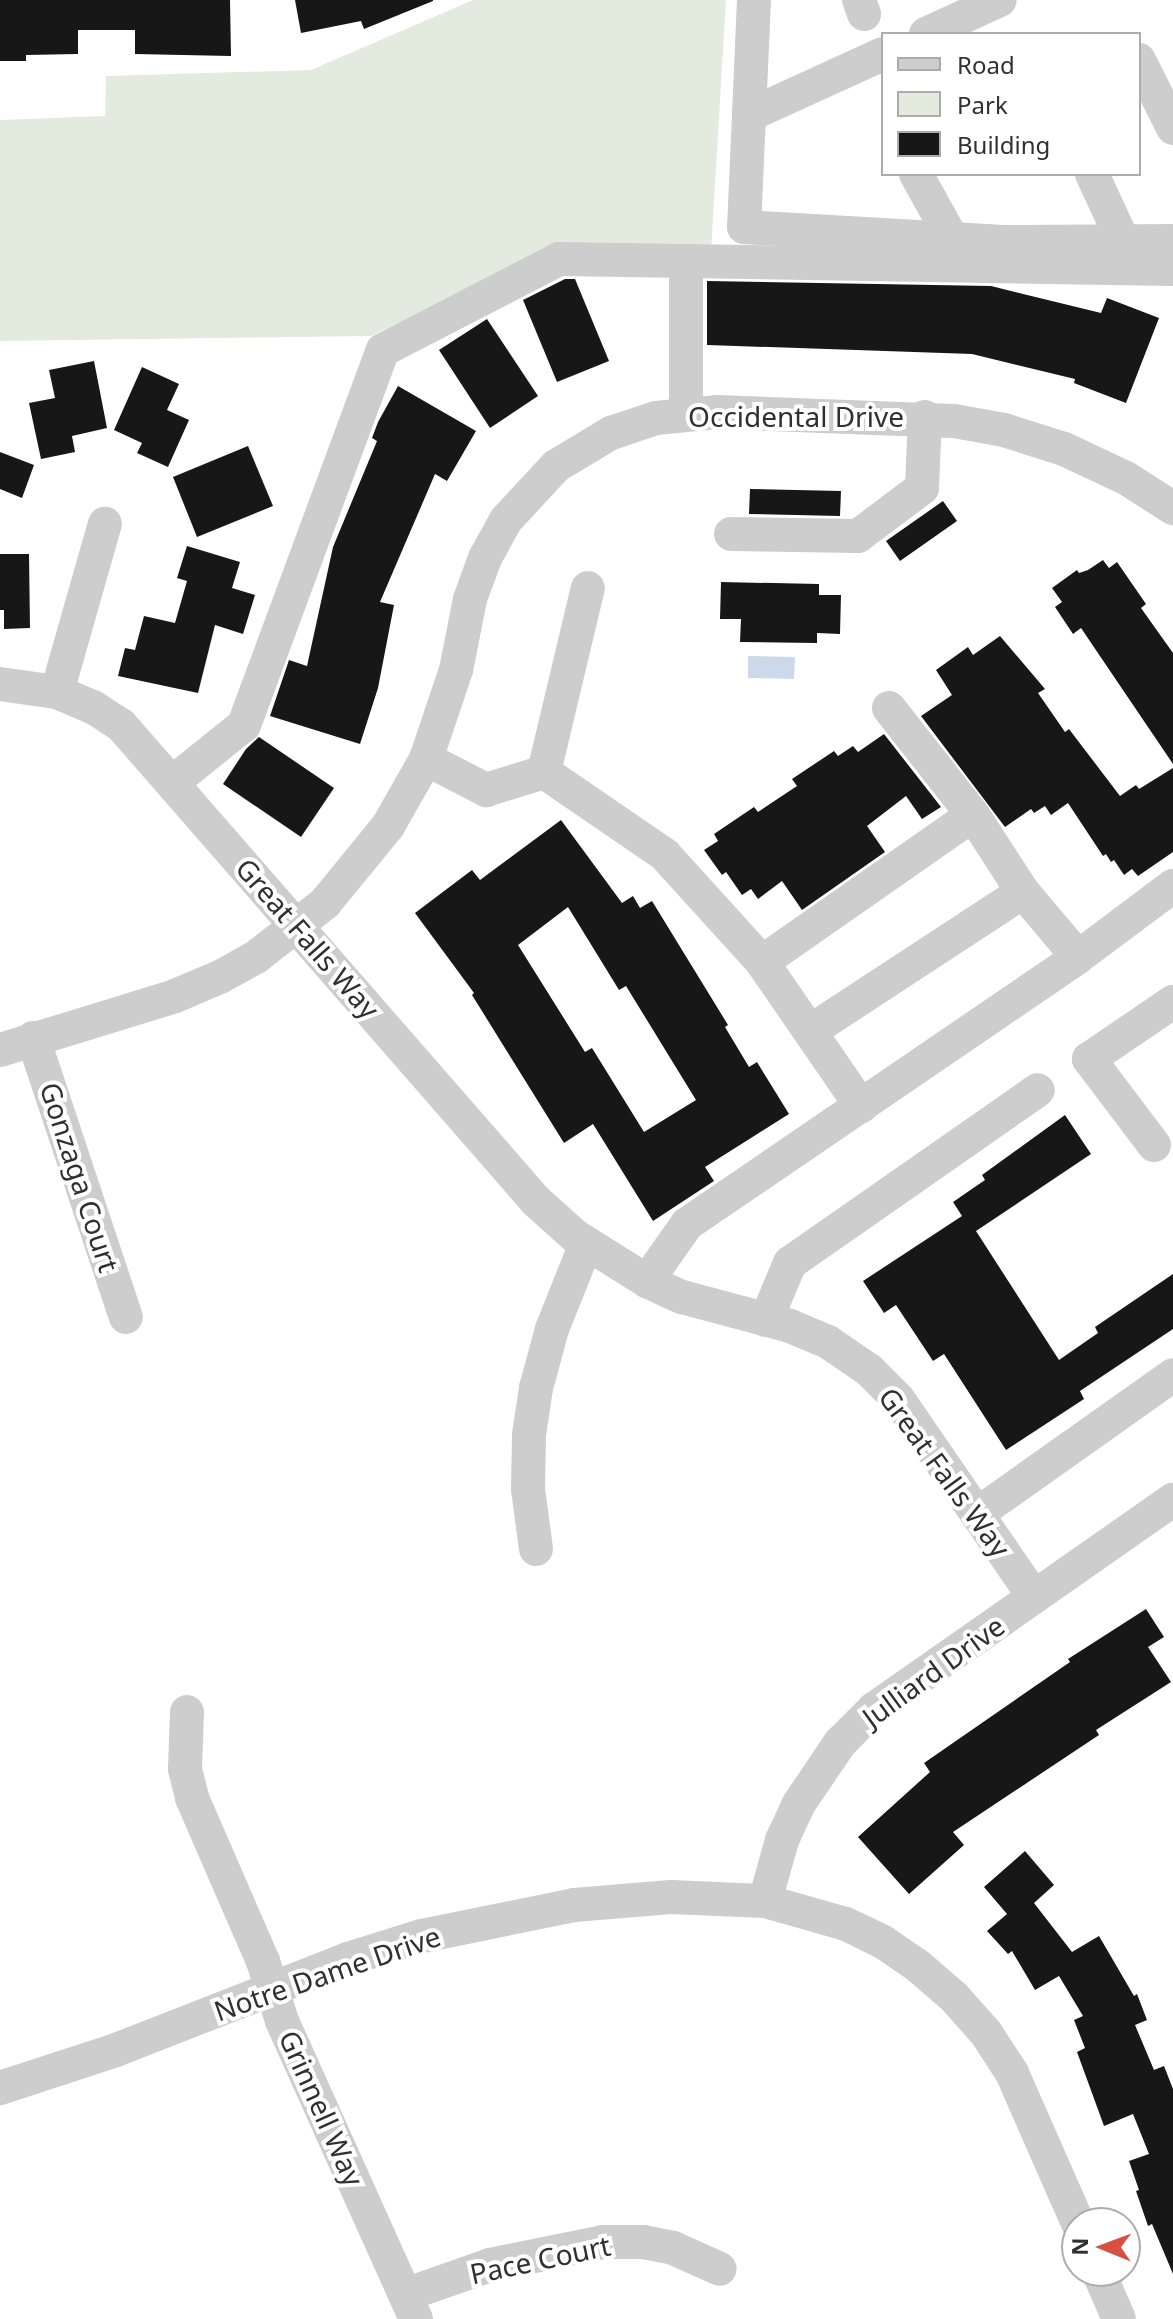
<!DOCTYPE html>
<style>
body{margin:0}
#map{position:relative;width:1173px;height:2319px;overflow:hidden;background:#fff;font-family:"Noto Sans",sans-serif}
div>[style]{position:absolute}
.green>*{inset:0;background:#e3ebdf}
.water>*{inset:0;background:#ccd9ea}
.building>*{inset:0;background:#171717}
.minor>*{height:34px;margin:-17px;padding:0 17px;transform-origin:17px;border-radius:17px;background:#cdcdcd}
span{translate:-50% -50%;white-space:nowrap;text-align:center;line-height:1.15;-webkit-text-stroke:8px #fff;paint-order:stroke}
.street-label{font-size:28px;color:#303030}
.legend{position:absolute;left:881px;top:32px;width:260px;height:144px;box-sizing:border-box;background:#fff;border:2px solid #acacac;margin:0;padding:10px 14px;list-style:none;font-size:24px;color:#303030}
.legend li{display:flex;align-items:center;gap:16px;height:40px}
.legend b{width:40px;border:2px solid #acacac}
.north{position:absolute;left:1061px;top:2207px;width:80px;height:80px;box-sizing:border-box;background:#fff;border:2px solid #acacac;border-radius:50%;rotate:271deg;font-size:22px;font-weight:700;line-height:32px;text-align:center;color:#303030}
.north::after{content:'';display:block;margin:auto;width:28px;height:36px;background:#d94f40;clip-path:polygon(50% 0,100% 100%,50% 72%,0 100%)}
</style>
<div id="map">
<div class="green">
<i style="clip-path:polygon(473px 0,726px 0,710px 269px,552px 250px,371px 336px,0 341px,0 120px,105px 116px,106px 76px,311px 70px)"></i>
</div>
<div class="water">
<i style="clip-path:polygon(748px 656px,795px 657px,794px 679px,748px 678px)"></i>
</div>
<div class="building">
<i style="clip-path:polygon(0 0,230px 0,231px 56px,135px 54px,135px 30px,78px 30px,78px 54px,26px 55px,26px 61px,0 61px)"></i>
<i style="clip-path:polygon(295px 0,433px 0,433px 1px,364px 29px,361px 21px,301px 33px)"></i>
<i style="clip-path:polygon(565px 279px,575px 279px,609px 361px,557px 382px,523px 300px)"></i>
<i style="clip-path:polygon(707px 281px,991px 286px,1101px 313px,1107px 298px,1159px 318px,1126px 403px,1074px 383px,1075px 379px,972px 354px,707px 345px)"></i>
<i style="clip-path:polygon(487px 319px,538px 396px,490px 428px,439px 350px)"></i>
<i style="clip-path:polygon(94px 361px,107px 428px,72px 436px,75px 452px,41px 459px,29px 403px,55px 398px,49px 370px)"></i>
<i style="clip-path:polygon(142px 367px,179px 384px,167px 410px,189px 420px,168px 467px,137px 453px,142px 443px,114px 430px)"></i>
<i style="clip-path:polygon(398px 386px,476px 431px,447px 481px,435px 474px,380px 602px,394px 605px,378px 688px,360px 744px,270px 716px,289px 660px,307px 666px,333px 547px,377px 441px,372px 438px,378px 422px)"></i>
<i style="clip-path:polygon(248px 446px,273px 506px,197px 537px,173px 477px)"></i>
<i style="clip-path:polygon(0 452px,34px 465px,22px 498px,0 489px)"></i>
<i style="clip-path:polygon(750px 489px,841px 491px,840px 516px,749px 514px)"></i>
<i style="clip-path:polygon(943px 501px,957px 521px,900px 561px,886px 541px)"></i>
<i style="clip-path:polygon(187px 546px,240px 562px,232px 588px,255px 595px,243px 634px,215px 625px,198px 693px,118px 676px,125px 648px,135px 650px,144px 616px,175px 623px,187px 581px,177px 578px)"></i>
<i style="clip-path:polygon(0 554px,29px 554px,30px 628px,4px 629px,4px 610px,0 610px)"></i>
<i style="clip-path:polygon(1103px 560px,1109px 568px,1117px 562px,1146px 604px,1141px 608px,1173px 653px,1173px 764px,1081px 628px,1073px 634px,1055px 607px,1062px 602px,1052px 588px,1077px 570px,1079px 573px,1088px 570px)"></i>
<i style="clip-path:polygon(721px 582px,819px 584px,819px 595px,841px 595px,840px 634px,817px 633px,817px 643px,740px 642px,741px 619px,720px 619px)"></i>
<i style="clip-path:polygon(1000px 636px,1045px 689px,1038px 693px,1065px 732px,1069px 729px,1120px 796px,1136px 785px,1139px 789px,1173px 768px,1173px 852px,1138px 876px,1132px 869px,1124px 875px,1114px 860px,1111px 862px,1106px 854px,1103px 856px,1068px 803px,1051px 815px,1045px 806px,1034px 813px,1031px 809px,1005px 827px,921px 716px,952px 695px,936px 670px,968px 647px,973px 655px)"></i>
<i style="clip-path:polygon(884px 734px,941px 807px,922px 819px,906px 796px,867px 826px,885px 852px,802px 910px,782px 881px,758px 899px,751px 889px,742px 895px,726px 872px,722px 875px,704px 850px,718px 841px,714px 834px,754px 807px,758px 812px,797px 786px,792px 779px,834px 751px,838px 756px,853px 746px,858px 752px)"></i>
<i style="clip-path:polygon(259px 737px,334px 788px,301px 837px,223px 784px,246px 749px)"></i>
<i style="clip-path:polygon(evenodd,561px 820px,622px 903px,633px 896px,640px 908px,652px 901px,728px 1025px,725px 1027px,749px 1067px,757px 1062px,789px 1114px,705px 1167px,714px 1181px,653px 1221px,593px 1124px,564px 1143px,472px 995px,474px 993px,415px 913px,472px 870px,480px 880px,561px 820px,568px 907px,619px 990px,626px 986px,696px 1100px,644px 1132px,592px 1048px,585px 1052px,518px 945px,568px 907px)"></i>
<i style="clip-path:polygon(1065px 1115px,1091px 1154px,976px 1231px,1059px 1360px,1098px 1333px,1095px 1327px,1173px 1274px,1173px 1329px,1080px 1391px,1084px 1399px,1006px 1450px,944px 1354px,933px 1361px,896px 1305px,884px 1313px,863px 1281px,962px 1216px,953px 1202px,985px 1180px,982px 1175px)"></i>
<i style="clip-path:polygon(1146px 1609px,1164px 1637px,1148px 1647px,1171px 1682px,1096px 1730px,1099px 1735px,953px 1832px,964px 1845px,909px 1894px,858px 1837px,930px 1772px,924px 1763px,1070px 1662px,1068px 1659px)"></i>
<i style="clip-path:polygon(1025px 1851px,1054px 1885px,1034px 1903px,1072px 1952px,1099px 1936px,1134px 1996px,1137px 1994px,1147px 2020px,1135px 2025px,1154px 2070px,1164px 2066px,1173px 2089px,1173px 2274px,1152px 2224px,1148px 2226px,1136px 2191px,1139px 2190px,1129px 2161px,1149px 2154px,1133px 2114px,1104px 2126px,1077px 2052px,1085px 2048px,1074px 2020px,1083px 2016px,1059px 1976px,1035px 1990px,1012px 1951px,1008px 1954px,987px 1931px,1007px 1914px,984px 1887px)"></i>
</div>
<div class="minor">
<i style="left:754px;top:0;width:227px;rotate:92.5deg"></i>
<i style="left:744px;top:227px;width:260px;rotate:3.3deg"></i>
<i style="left:1004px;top:242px;width:169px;rotate:-0.3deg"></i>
<i style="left:859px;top:0;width:15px;rotate:70deg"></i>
<i style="left:926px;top:34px;width:81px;rotate:-24.7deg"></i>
<i style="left:1139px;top:60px;width:76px;rotate:63.4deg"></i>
<i style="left:749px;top:115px;width:147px;rotate:-24.5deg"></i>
<i style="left:916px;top:174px;width:74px;rotate:61deg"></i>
<i style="left:1092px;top:174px;width:74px;rotate:65.2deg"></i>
<i style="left:686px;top:261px;width:152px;rotate:90deg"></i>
<i style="left:731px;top:534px;width:127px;rotate:0.9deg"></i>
<i style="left:858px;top:536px;width:80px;rotate:-36.9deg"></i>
<i style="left:922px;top:488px;width:71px;rotate:-87.6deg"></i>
<i style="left:0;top:684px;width:58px;rotate:8deg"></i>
<i style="left:57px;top:692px;width:39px;rotate:23deg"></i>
<i style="left:93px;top:707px;width:33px;rotate:33deg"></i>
<i style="left:121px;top:725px;width:632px;rotate:48.92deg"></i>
<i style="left:536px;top:1201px;width:52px;rotate:41.9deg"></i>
<i style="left:575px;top:1236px;width:85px;rotate:32deg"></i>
<i style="left:647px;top:1281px;width:38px;rotate:25deg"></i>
<i style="left:682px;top:1297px;width:112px;rotate:15deg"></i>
<i style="left:790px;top:1326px;width:41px;rotate:22.8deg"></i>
<i style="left:828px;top:1342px;width:50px;rotate:34.3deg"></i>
<i style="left:869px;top:1370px;width:41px;rotate:45deg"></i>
<i style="left:898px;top:1399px;width:240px;rotate:55.5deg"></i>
<i style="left:57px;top:692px;width:175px;rotate:-74.1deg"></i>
<i style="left:889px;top:708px;width:136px;rotate:51.9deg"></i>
<i style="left:426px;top:759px;width:68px;rotate:27.3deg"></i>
<i style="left:486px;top:790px;width:61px;rotate:-17.2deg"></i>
<i style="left:544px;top:772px;width:147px;rotate:34.4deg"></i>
<i style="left:665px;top:855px;width:144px;rotate:47.8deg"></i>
<i style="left:762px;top:962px;width:175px;rotate:55.5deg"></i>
<i style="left:544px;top:772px;width:189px;rotate:-76.6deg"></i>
<i style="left:173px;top:782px;width:91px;rotate:-38.8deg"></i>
<i style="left:244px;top:725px;width:400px;rotate:-69.7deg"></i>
<i style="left:383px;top:350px;width:198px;rotate:-27.3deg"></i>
<i style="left:559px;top:259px;width:614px;rotate:0.93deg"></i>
<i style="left:762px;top:962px;width:257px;rotate:-34.9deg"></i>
<i style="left:973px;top:815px;width:92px;rotate:57deg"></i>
<i style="left:812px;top:1030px;width:252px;rotate:-33.2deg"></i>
<i style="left:1023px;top:892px;width:85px;rotate:49.8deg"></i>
<i style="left:33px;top:1038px;width:294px;rotate:71.6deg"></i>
<i style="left:0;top:1050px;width:183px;rotate:-17.1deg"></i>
<i style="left:175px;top:996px;width:49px;rotate:-22.9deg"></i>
<i style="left:220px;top:977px;width:41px;rotate:-29.1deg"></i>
<i style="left:256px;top:957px;width:88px;rotate:-38deg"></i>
<i style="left:325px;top:903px;width:99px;rotate:-50.7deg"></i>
<i style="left:388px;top:826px;width:77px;rotate:-60.4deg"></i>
<i style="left:426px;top:759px;width:94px;rotate:-71.4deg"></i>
<i style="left:456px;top:670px;width:72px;rotate:-78.8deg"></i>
<i style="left:470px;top:599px;width:44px;rotate:-69.9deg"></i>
<i style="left:485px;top:558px;width:43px;rotate:-61.1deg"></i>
<i style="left:506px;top:520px;width:74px;rotate:-47.2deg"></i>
<i style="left:556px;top:466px;width:64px;rotate:-31deg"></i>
<i style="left:611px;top:433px;width:47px;rotate:-18.4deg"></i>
<i style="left:656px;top:418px;width:61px;rotate:-5.6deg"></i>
<i style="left:717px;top:412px;width:237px;rotate:2.2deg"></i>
<i style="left:954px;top:421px;width:51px;rotate:10.2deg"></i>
<i style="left:1004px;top:430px;width:63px;rotate:17.6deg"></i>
<i style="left:1064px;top:449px;width:68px;rotate:25.1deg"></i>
<i style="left:1126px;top:478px;width:56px;rotate:32.6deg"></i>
<i style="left:1154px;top:1145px;width:108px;rotate:-127.1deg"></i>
<i style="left:1089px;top:1059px;width:102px;rotate:-34.2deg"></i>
<i style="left:647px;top:1281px;width:70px;rotate:-54.9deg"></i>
<i style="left:687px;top:1224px;width:473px;rotate:-34.3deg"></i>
<i style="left:1078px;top:957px;width:119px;rotate:-36.8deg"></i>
<i style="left:766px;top:1320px;width:62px;rotate:-67.2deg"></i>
<i style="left:790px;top:1263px;width:302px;rotate:-34.9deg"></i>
<i style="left:977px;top:1514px;width:240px;rotate:-35.3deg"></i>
<i style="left:536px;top:1549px;width:61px;rotate:-97.6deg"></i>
<i style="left:528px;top:1489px;width:54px;rotate:-88.9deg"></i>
<i style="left:529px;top:1435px;width:48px;rotate:-81.5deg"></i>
<i style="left:536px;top:1388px;width:61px;rotate:-74.8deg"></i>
<i style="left:552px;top:1329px;width:92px;rotate:-68.2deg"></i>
<i style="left:187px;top:1712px;width:57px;rotate:92deg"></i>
<i style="left:185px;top:1769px;width:30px;rotate:76deg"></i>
<i style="left:192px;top:1798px;width:178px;rotate:66.5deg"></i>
<i style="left:263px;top:1961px;width:63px;rotate:72.4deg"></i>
<i style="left:282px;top:2021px;width:327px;rotate:65.8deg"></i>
<i style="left:765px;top:1901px;width:63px;rotate:-74.4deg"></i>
<i style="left:782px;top:1840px;width:38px;rotate:-65deg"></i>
<i style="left:798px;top:1805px;width:75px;rotate:-55.9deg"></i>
<i style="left:840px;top:1743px;width:48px;rotate:-45deg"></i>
<i style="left:874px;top:1709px;width:365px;rotate:-35deg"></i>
<i style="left:0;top:2088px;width:122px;rotate:-18.1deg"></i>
<i style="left:116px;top:2050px;width:249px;rotate:-21.4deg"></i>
<i style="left:348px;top:1959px;width:77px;rotate:-17.3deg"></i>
<i style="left:422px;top:1936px;width:155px;rotate:-11.5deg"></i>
<i style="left:574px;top:1905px;width:97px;rotate:-4.7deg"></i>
<i style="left:671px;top:1897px;width:94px;rotate:2.4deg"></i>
<i style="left:765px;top:1901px;width:84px;rotate:15.9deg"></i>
<i style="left:846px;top:1924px;width:41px;rotate:25.9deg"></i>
<i style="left:883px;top:1942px;width:42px;rotate:34.4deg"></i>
<i style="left:918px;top:1966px;width:48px;rotate:40.7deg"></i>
<i style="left:954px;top:1997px;width:48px;rotate:48.4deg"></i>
<i style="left:986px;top:2033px;width:48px;rotate:57deg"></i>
<i style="left:1012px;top:2073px;width:164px;rotate:66.3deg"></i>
<i style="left:1098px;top:2271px;width:52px;rotate:66.4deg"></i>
<i style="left:405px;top:2295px;width:90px;rotate:-19.4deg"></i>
<i style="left:490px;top:2265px;width:115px;rotate:-11.5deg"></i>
<i style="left:603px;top:2242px;width:40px"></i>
<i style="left:643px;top:2242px;width:31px;rotate:11deg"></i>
<i style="left:673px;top:2248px;width:51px;rotate:24.1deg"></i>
</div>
<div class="street-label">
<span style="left:796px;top:416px">Occidental Drive</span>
<span style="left:308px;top:938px;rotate:49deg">Great Falls Way</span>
<span style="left:80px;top:1177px;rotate:72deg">Gonzaga Court</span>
<span style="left:945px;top:1472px;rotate:54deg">Great Falls Way</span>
<span style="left:933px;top:1671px;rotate:-36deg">Julliard Drive</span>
<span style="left:327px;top:1973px;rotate:-19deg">Notre Dame Drive</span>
<span style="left:322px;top:2108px;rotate:66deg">Grinnell Way</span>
<span style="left:540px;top:2259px;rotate:-12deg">Pace Court</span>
</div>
<ul class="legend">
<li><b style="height:10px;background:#cdcdcd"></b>Road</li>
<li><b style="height:22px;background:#e3ebdf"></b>Park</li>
<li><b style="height:22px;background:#171717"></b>Building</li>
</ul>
<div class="north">N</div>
</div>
